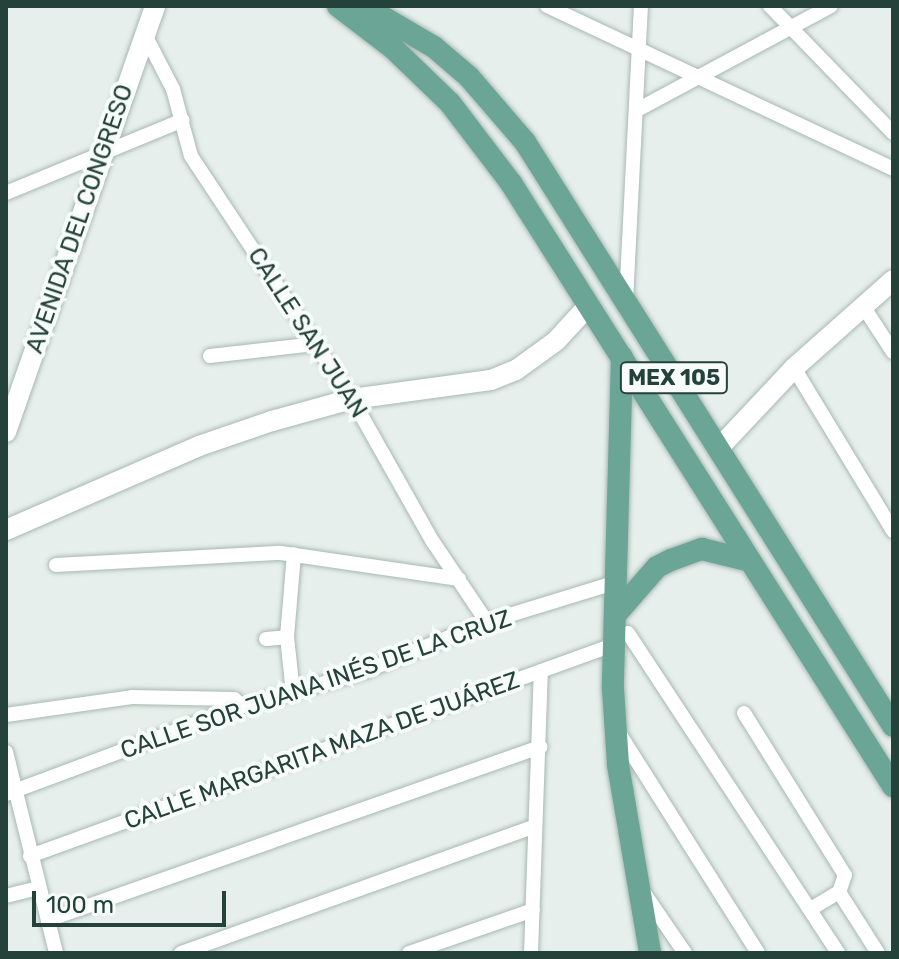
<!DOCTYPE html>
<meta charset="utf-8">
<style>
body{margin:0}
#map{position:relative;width:899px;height:959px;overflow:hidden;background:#e6efeb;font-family:Rubik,sans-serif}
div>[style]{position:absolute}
.roads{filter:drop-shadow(0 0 2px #a8b8b2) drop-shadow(0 0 2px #a8b8b2)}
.street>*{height:14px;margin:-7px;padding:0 7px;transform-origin:7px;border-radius:7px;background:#fff}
.secondary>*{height:20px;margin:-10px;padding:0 10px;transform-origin:10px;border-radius:10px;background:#fff}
.primary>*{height:22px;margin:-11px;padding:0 11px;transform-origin:11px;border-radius:11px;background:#6aa596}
span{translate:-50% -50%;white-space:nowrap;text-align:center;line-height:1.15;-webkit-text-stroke:8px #f7fbf9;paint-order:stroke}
.shield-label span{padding:2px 6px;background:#f7fbf9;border:2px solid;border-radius:6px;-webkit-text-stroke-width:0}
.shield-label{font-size:22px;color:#24423a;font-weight:700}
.street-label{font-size:24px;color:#24423a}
.frame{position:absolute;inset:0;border:8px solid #24423a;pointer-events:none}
.scale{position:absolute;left:32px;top:891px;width:194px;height:36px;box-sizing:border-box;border:4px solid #24423a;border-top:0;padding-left:10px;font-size:24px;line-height:28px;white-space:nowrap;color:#24423a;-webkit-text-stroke:6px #f7fbf9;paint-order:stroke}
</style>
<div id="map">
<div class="roads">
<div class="street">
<i style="left:547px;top:6px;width:382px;rotate:25.2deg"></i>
<i style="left:770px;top:6px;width:177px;rotate:45.9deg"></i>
<i style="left:145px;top:35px;width:61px;rotate:62.6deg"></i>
<i style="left:173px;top:89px;width:69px;rotate:75deg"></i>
<i style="left:191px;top:156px;width:291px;rotate:56.5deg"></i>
<i style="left:352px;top:399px;width:164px;rotate:60.5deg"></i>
<i style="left:433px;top:542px;width:97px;rotate:56deg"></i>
<i style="left:637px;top:110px;width:220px;rotate:-28.2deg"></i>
<i style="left:6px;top:193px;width:191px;rotate:-22.4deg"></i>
<i style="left:626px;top:301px;width:295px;rotate:-87.1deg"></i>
<i style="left:863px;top:306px;width:55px;rotate:56.9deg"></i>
<i style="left:210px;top:356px;width:107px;rotate:-6.5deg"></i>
<i style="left:794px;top:368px;width:191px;rotate:58.7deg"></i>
<i style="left:56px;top:565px;width:225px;rotate:-3.1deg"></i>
<i style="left:281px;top:553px;width:180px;rotate:8.3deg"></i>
<i style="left:628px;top:633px;width:383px;rotate:56.7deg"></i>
<i style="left:266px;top:639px;width:21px;rotate:-5deg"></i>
<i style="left:293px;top:693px;width:56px;rotate:-96.1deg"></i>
<i style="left:287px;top:637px;width:83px;rotate:-85.2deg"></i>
<i style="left:744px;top:713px;width:191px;rotate:58.1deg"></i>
<i style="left:845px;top:875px;width:18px;rotate:109deg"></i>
<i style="left:839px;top:892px;width:33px;rotate:149deg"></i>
<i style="left:6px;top:715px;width:127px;rotate:-8.1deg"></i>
<i style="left:132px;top:697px;width:102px;rotate:1.1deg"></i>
<i style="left:234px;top:699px;width:11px;rotate:38deg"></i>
<i style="left:619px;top:733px;width:260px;rotate:57.7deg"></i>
<i style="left:6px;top:752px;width:207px;rotate:76deg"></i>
<i style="left:6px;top:794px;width:253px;rotate:-20.4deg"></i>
<i style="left:243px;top:706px;width:125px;rotate:-15.8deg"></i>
<i style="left:363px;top:672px;width:134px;rotate:-22deg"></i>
<i style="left:487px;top:622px;width:136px;rotate:-17.1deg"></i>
<i style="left:30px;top:856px;width:620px;rotate:-19.9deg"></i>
<i style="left:839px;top:892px;width:72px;rotate:57.4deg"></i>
<i style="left:644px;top:893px;width:73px;rotate:55.7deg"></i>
<i style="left:6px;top:896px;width:34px;rotate:-14deg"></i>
<i style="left:48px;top:920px;width:522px;rotate:-19.37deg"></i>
<i style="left:181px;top:953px;width:376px;rotate:-19.7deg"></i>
<i style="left:409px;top:953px;width:131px;rotate:-19.1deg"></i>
<i style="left:531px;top:953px;width:282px;rotate:-88deg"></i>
</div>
<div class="secondary">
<i style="left:6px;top:432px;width:451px;rotate:-70.7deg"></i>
<i style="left:718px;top:449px;width:111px;rotate:-46.8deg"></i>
<i style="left:794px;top:368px;width:132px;rotate:-41.6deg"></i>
<i style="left:6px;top:530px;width:210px;rotate:-23.5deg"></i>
<i style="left:199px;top:446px;width:77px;rotate:-18.9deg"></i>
<i style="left:272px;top:421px;width:83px;rotate:-15.4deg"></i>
<i style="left:352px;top:399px;width:140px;rotate:-7.8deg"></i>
<i style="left:491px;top:380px;width:27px;rotate:-22deg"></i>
<i style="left:516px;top:370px;width:49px;rotate:-35.9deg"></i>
<i style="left:556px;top:341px;width:49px;rotate:-47.5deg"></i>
</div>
<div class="primary">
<i style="left:338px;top:6px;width:69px;rotate:37.4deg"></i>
<i style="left:393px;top:48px;width:79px;rotate:44deg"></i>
<i style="left:450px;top:103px;width:101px;rotate:52.7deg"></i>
<i style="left:511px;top:183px;width:714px;rotate:57.65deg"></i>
<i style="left:364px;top:6px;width:81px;rotate:30.4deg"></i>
<i style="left:434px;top:47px;width:46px;rotate:40.6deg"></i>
<i style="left:469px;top:77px;width:86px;rotate:49.3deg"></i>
<i style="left:525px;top:142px;width:690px;rotate:57.78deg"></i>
<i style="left:622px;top:357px;width:332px;rotate:91.6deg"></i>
<i style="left:613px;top:689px;width:76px;rotate:86.2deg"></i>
<i style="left:618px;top:765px;width:191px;rotate:80.3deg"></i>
<i style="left:616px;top:614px;width:62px;rotate:-48.9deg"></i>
<i style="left:657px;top:567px;width:16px;rotate:-27deg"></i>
<i style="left:671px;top:560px;width:33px;rotate:-20deg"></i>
<i style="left:702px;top:549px;width:45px;rotate:14deg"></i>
</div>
</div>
<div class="shield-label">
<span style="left:674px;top:378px">MEX 105</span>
</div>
<div class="street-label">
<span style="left:80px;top:219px;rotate:-71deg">AVENIDA DEL CONGRESO</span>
<span style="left:307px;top:333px;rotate:57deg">CALLE SAN JUAN</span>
<span style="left:316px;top:685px;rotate:-19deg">CALLE SOR JUANA INÉS DE LA CRUZ</span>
<span style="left:322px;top:751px;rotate:-20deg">CALLE MARGARITA MAZA DE JUÁREZ</span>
</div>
<div class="frame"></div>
<div class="scale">100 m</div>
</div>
